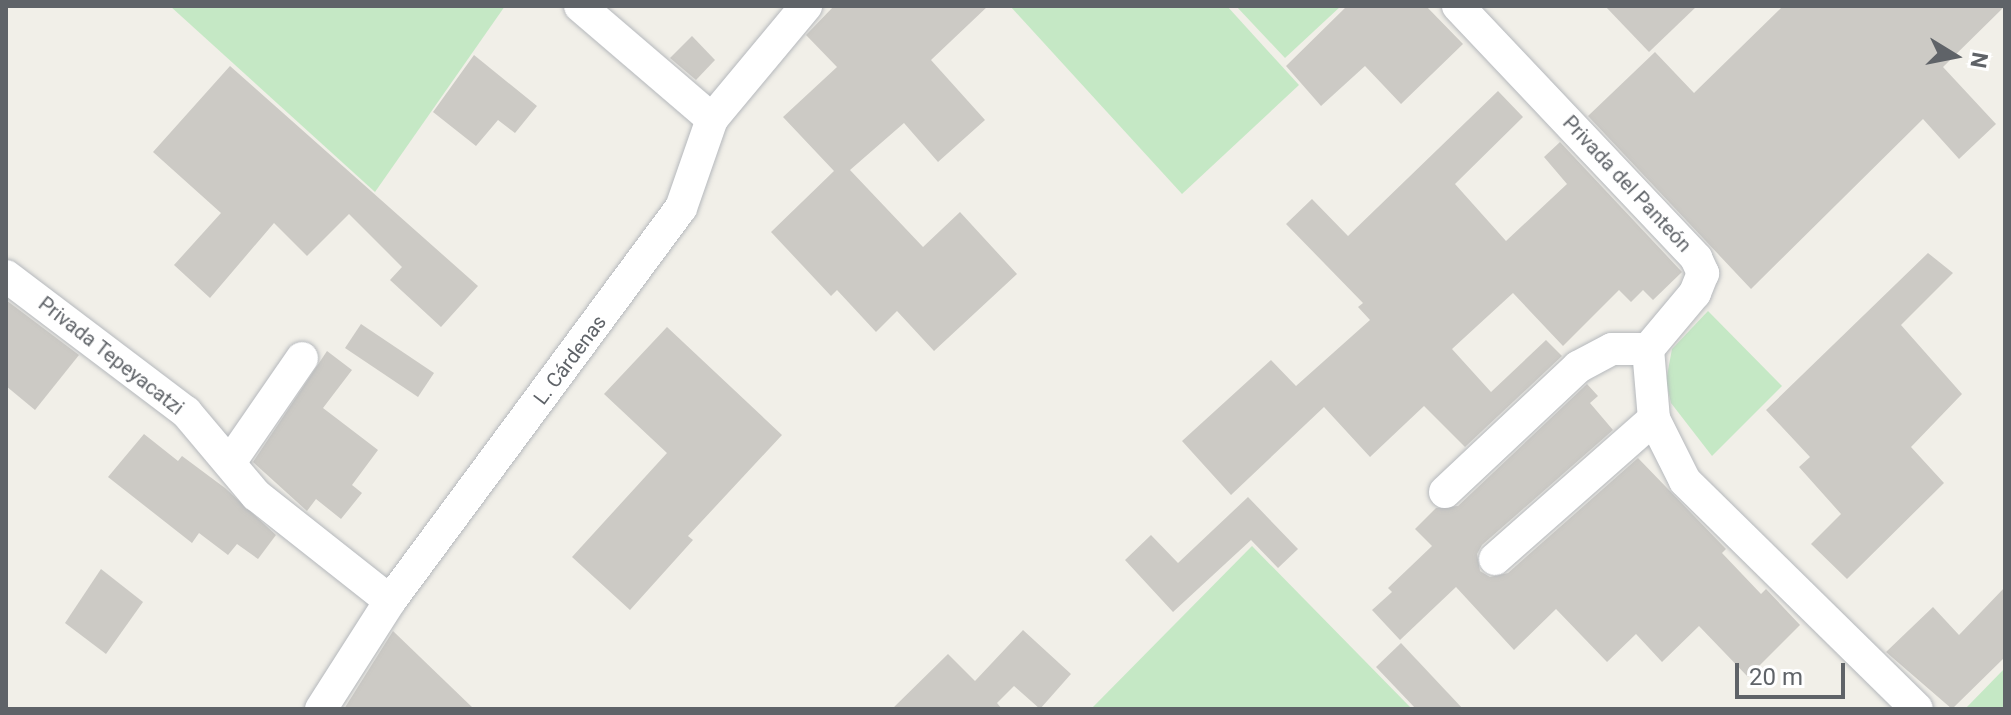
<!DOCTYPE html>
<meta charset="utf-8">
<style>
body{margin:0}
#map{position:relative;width:2011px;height:715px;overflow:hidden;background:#f1efe8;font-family:Roboto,sans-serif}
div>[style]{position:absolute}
.green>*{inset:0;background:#c5e8c5}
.building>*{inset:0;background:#cccac5}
.roads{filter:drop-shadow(0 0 2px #b5b8bc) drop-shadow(0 0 2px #b5b8bc)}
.street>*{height:32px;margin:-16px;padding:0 16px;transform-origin:16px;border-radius:16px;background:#fff}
span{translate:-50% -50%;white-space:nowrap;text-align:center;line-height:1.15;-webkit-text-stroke:6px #fff;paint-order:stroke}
.street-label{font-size:20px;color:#5f6368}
.frame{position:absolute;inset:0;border:8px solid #5f6368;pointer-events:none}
.north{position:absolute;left:1915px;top:16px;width:80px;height:80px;-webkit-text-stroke:6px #fff;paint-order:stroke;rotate:100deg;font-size:22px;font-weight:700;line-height:32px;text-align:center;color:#5f6368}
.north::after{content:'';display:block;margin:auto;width:28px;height:36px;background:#5f6368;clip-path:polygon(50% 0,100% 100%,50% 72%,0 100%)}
.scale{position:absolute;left:1735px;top:663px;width:110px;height:36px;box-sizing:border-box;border:4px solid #5f6368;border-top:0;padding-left:10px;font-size:24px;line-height:28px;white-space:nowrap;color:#5f6368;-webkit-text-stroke:6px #fff;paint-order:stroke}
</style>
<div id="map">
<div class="green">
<i style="clip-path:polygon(170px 6px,505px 6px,375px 192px)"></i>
<i style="clip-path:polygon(1010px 6px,1227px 6px,1299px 85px,1182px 194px)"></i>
<i style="clip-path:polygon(1236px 6px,1341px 6px,1285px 58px)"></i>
<i style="clip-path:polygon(1708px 311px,1782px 386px,1712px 456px,1671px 403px,1666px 381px,1672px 349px)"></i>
<i style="clip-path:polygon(1252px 546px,1412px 709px,1091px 709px)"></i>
<i style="clip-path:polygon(2005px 668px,2005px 709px,1965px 709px)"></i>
</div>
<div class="building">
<i style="clip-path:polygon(834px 6px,988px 6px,931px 60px,985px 120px,938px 162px,904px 123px,850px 170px,923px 247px,960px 212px,1017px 274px,934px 351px,897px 311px,876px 332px,837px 290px,831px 296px,771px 232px,834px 171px,783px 117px,837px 67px,806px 35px)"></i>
<i style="clip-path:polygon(1347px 6px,1426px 6px,1463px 44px,1401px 104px,1365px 66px,1321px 106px,1286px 66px)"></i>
<i style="clip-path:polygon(1605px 6px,1697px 6px,1649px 52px)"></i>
<i style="clip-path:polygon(1783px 6px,2005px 6px,1943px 67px,1996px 124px,1959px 159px,1923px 119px,1751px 289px,1588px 116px,1655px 52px,1694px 93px)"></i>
<i style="clip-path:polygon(692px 36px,715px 60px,696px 80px,670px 58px)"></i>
<i style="clip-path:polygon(474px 55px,537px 106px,515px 133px,498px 120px,476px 146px,433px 112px)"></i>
<i style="clip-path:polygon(230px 66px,478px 286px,441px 327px,390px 280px,402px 267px,349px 214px,307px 256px,274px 223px,210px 298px,174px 265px,221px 213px,153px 152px)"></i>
<i style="clip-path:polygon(1498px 91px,1523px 117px,1455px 184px,1506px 241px,1567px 184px,1544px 157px,1560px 142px,1682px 272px,1653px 300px,1643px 290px,1631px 302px,1619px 290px,1563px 346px,1513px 293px,1452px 349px,1491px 392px,1546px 340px,1562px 356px,1465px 447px,1424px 406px,1370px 457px,1324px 407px,1231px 495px,1182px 441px,1271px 360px,1296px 386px,1370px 320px,1358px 307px,1363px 303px,1286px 224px,1312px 199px,1348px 236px)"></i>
<i style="clip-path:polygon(1928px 253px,1953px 273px,1901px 325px,1962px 394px,1911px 447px,1944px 483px,1847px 579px,1811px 544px,1841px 514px,1799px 467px,1810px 457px,1766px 410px)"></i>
<i style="clip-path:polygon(6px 300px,79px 355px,35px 410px,6px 386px)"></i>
<i style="clip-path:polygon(361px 324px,434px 373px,418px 397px,345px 348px)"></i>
<i style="clip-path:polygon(667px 327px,782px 435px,688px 536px,693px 540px,630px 610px,572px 557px,667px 453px,604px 394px)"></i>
<i style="clip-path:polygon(327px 351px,352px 370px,323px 408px,378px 450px,352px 485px,362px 493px,341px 519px,316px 499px,307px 511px,253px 462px)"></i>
<i style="clip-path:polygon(1587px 384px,1598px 396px,1590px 403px,1613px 430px,1482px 545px,1477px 554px,1480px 571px,1490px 577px,1508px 573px,1638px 458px,1726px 549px,1722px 553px,1761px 594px,1766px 589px,1800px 625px,1748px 677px,1699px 626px,1662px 662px,1636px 634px,1607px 662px,1556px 609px,1514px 650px,1456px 587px,1400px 640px,1372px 610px,1392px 592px,1388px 588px,1432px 546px,1415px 529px,1436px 508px,1458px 506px)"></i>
<i style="clip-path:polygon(144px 434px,178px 461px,182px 456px,225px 488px,276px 535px,258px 559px,237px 544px,228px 555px,199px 533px,192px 543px,108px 477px)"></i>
<i style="clip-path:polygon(1248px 497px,1298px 549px,1278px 568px,1251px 540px,1173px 612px,1125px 560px,1151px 535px,1178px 563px)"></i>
<i style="clip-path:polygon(101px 569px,143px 602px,106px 654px,65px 623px)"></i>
<i style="clip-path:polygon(2005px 587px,2005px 657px,1952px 709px,1886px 652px,1933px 607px,1959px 635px)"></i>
<i style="clip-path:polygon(1023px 630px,1071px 674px,1040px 709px,1014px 686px,997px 703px,1002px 709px,892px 709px,948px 654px,975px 681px)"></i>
<i style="clip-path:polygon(393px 631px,474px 709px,344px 709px)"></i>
<i style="clip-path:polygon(1401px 643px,1463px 709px,1416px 709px,1376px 667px)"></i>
</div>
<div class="roads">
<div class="street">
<i style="left:580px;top:6px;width:174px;rotate:40.6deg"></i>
<i style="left:1458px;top:6px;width:347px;rotate:46.6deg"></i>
<i style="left:1696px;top:258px;width:17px;rotate:65deg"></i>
<i style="left:1703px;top:273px;width:22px;rotate:112deg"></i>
<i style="left:1695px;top:293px;width:73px;rotate:130deg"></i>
<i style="left:1648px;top:349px;width:70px;rotate:85.1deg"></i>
<i style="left:1654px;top:419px;width:69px;rotate:63.4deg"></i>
<i style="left:1685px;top:481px;width:325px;rotate:44.5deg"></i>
<i style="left:6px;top:276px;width:226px;rotate:37.1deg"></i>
<i style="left:186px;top:412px;width:109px;rotate:49.9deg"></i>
<i style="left:256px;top:495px;width:171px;rotate:38.3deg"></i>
<i style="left:231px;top:461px;width:125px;rotate:-55.4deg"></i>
<i style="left:1445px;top:492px;width:183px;rotate:-43.2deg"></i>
<i style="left:1578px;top:367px;width:38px;rotate:-28deg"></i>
<i style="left:1612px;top:349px;width:36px"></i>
<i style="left:1495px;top:559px;width:212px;rotate:-41.4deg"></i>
<i style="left:321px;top:709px;width:128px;rotate:-57.4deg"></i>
<i style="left:390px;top:601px;width:489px;rotate:-53.5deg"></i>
<i style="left:681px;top:208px;width:94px;rotate:-70.8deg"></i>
<i style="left:712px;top:119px;width:147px;rotate:-50.2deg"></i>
</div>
</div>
<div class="street-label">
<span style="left:1627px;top:184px;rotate:47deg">Privada del Panteón</span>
<span style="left:111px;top:356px;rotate:38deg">Privada Tepeyacatzi</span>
<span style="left:570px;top:360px;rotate:-53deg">L. Cárdenas</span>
</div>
<div class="frame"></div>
<div class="north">N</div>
<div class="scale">20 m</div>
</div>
